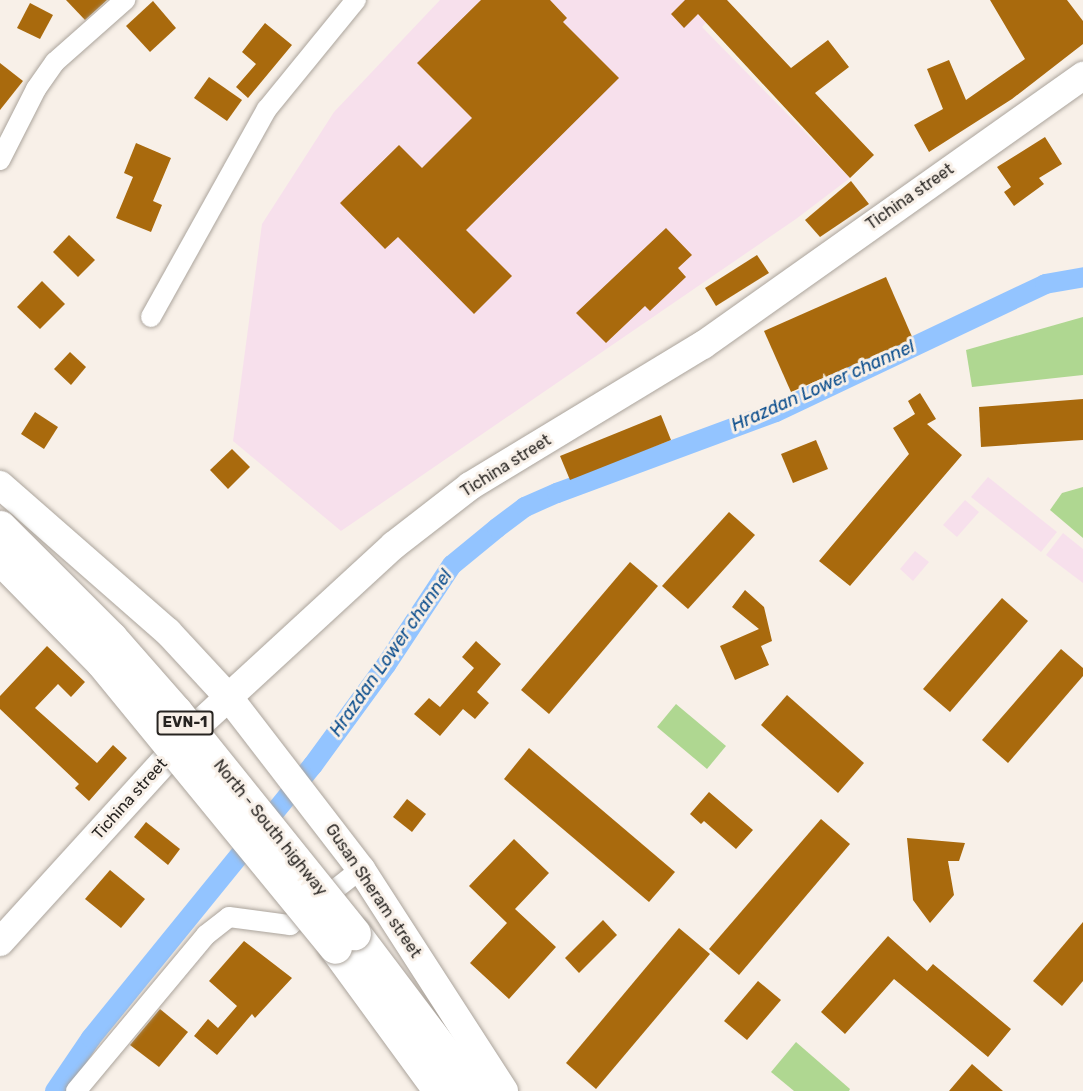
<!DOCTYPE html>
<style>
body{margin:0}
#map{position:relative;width:1083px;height:1091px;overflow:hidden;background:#f8f0e8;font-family:Rubik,sans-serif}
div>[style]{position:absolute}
.industrial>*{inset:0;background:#f7e0ec}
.green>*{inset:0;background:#afd791}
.canal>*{height:20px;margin:-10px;padding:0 10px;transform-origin:10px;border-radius:10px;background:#93c4ff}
.building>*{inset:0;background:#a96a0d}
.roads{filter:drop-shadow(0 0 2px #aba49c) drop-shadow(0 0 2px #aba49c)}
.street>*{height:20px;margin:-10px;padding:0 10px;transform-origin:10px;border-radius:10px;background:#fff}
.secondary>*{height:28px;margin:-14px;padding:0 14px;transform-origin:14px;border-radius:14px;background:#fff}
.highway>*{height:33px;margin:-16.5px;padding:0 16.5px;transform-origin:16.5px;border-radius:16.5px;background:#fff}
.bridges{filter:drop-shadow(0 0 2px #aba49c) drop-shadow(0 0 2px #aba49c)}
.highway-bridge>*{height:33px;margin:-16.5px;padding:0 16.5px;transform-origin:16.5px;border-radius:16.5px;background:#fff}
span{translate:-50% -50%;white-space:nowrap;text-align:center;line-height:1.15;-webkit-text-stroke:6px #f8f0e8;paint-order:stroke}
.shield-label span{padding:2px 4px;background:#f8f0e8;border:2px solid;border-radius:4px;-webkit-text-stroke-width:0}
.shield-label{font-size:15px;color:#272421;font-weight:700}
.street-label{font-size:16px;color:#272421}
.water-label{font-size:18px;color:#094c8c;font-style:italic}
</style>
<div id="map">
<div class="industrial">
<i style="clip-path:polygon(440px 0,728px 0,702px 27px,850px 178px,796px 219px,341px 531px,233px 441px,262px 224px,334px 112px)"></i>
<i style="clip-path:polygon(988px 477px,1057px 532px,1041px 552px,971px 497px)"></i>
<i style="clip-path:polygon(965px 500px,979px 512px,957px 537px,943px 525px)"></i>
<i style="clip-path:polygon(1063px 533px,1083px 549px,1083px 583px,1046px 555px)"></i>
<i style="clip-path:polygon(915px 551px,929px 562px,913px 581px,900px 569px)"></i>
</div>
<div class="green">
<i style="clip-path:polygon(1083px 317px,1083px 375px,972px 387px,966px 350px)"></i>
<i style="clip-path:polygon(1083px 487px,1083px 538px,1050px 510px,1062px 493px)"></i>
<i style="clip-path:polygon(676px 704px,726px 746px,707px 769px,657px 727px)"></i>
<i style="clip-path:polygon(796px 1042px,850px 1089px,849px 1091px,794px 1091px,771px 1072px)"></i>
</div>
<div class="canal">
<i style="left:55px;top:1091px;width:64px;rotate:-55.8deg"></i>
<i style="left:91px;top:1038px;width:352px;rotate:-50.9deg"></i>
<i style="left:313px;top:765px;width:124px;rotate:-53.9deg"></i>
<i style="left:386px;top:665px;width:120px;rotate:-56.6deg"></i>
<i style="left:452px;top:565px;width:58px;rotate:-39.4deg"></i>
<i style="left:497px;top:528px;width:35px;rotate:-37deg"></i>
<i style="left:525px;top:507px;width:35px;rotate:-24deg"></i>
<i style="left:557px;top:493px;width:233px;rotate:-20.3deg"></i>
<i style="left:776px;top:412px;width:298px;rotate:-25.4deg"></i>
<i style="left:1045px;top:284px;width:39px;rotate:-10deg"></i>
</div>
<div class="building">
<i style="clip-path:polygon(66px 0,107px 0,85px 20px)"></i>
<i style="clip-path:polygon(481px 0,550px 0,567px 18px,563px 22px,619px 78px,466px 230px,512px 276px,474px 314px,398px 237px,385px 249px,340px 203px,399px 145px,422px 168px,472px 118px,417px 63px)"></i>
<i style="clip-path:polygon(685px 0,727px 0,791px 68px,828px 40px,849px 67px,815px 93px,874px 155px,850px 178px,698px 14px,684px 28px,671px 14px)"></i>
<i style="clip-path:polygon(990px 0,1067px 0,1083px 21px,1083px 44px,1012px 99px,929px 152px,914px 125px,943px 109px,927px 69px,949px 60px,966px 100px,1025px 59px)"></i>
<i style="clip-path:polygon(153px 1px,176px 28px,150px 52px,126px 26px)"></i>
<i style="clip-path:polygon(30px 3px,53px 15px,40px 39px,17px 28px)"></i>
<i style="clip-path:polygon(265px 23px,292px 45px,248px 98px,236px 87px,256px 64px,242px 52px)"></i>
<i style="clip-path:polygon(0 63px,23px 81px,0 110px)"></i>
<i style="clip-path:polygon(209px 77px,242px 100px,227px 121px,194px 98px)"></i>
<i style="clip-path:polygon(1045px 137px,1062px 164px,1039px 178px,1044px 184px,1014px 206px,1004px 192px,1011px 187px,997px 167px)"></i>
<i style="clip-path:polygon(136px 143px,171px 158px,153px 201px,162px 205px,151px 232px,116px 218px,133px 177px,124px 173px)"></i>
<i style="clip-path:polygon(851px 181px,869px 204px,820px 237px,805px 220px)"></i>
<i style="clip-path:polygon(666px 228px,692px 255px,678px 268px,686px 277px,650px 311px,645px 306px,606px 343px,576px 313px)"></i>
<i style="clip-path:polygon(69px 235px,95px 260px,78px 277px,53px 252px)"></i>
<i style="clip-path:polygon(757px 255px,769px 273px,716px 306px,705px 288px)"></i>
<i style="clip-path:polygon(886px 277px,913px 339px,791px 392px,764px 331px)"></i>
<i style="clip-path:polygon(42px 281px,65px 304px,40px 329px,17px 307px)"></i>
<i style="clip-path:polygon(70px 352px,86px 367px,71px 385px,54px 369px)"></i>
<i style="clip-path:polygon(920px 393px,936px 419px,927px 424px,962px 455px,850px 586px,819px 561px,909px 454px,893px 428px,915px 414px,908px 401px)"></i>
<i style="clip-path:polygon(1083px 399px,1083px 440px,981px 447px,979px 407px)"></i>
<i style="clip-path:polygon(35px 412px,58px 427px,44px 449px,21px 434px)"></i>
<i style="clip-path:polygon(661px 415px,671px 440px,570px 480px,560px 456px)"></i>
<i style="clip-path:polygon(816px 440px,828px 469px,793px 483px,781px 454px)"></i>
<i style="clip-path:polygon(232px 449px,250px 467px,228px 489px,210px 470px)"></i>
<i style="clip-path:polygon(729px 512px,755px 535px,688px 609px,662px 586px)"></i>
<i style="clip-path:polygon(630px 562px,658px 586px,549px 714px,521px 690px)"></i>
<i style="clip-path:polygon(745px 590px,764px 607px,772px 641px,761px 646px,769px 665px,735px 680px,720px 646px,759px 629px,732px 607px)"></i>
<i style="clip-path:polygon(1002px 598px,1028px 621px,950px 712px,923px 689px)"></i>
<i style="clip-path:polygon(476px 641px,501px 664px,477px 692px,489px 703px,475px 719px,463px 709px,440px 736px,414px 714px,429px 698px,440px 707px,474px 668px,462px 657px)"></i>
<i style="clip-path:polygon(47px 646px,85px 682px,71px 697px,58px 684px,35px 708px,97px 763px,113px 745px,127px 758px,89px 801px,75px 788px,79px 784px,0 709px,0 696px)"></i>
<i style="clip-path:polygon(1061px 649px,1083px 668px,1083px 676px,1008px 763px,982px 740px)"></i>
<i style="clip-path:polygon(787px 695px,864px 763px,838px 793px,761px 725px)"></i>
<i style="clip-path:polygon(529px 748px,675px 872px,649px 902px,504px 779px)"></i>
<i style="clip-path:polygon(709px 792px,753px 830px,736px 849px,704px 821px,701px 824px,690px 814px)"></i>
<i style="clip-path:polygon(407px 799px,426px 814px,412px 832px,393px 817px)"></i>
<i style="clip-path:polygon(821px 819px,850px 844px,739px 975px,709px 949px)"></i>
<i style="clip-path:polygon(146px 822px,180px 849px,168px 865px,134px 837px)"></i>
<i style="clip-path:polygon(907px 838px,965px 843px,959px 861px,948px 861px,954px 895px,930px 923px,913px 900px)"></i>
<i style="clip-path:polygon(514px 839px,549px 873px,515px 909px,556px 947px,509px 999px,470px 963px,507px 923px,469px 886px)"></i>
<i style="clip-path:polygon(110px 870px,145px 899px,121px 928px,85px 899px)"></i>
<i style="clip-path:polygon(603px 920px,617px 935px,579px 973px,565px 958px)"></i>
<i style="clip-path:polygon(1083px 922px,1083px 981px,1062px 1006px,1033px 981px)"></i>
<i style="clip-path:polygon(679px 928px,710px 954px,596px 1089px,566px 1063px)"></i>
<i style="clip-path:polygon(888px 936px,927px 971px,933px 964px,1011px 1029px,988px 1057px,894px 979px,845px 1034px,821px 1012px)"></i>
<i style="clip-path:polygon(244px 941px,292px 978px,255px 1018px,252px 1014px,217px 1055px,194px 1036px,208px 1019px,218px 1028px,237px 1006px,209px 981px)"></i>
<i style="clip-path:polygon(758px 981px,781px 1000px,747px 1040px,724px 1021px)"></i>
<i style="clip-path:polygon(160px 1009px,188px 1032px,159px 1067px,130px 1045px)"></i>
<i style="clip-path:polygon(972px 1064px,1003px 1091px,949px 1091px)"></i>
</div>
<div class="roads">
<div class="street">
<i style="left:0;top:160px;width:80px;rotate:-63.1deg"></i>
<i style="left:36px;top:89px;width:33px;rotate:-55deg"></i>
<i style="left:55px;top:62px;width:94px;rotate:-41.5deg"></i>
<i style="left:151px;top:317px;width:238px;rotate:-60.9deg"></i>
<i style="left:267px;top:109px;width:141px;rotate:-50.8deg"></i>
<i style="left:76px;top:1091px;width:203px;rotate:-50.2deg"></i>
<i style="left:206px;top:935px;width:29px;rotate:-38deg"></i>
<i style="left:229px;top:917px;width:62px;rotate:7.5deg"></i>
<i style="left:290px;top:925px;width:90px;rotate:-38.3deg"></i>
</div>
<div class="secondary">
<i style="left:0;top:485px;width:223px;rotate:41.2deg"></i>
<i style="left:168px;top:632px;width:91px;rotate:47.2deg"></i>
<i style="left:230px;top:699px;width:215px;rotate:52.4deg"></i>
<i style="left:361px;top:869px;width:264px;rotate:57.2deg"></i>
<i style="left:0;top:942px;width:290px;rotate:-47.7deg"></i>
<i style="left:195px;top:728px;width:270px;rotate:-42.6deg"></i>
<i style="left:394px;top:545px;width:96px;rotate:-37.8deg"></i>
<i style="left:470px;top:486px;width:272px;rotate:-31.2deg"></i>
<i style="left:703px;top:345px;width:466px;rotate:-35.3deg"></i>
</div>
<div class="highway">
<i style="left:354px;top:933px;width:198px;rotate:53deg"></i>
<i style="left:335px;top:947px;width:178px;rotate:53.9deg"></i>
</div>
</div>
<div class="bridges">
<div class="highway-bridge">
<i style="left:0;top:527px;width:156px;rotate:45deg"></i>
<i style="left:110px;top:637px;width:100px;rotate:48.7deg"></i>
<i style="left:176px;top:712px;width:284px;rotate:51.2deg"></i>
<i style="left:0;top:558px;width:146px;rotate:45.6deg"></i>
<i style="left:102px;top:662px;width:368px;rotate:50.7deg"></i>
</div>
</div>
<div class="shield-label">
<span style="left:185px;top:723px">EVN-1</span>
</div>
<div class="street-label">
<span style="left:910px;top:197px;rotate:-35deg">Tichina street</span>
<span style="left:506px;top:466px;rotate:-32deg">Tichina street</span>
<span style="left:130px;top:799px;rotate:-48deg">Tichina street</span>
<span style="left:270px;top:828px;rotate:51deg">North - South highway</span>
<span style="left:373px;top:891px;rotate:56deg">Gusan Sheram street</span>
</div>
<div class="water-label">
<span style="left:823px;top:386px;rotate:-24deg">Hrazdan Lower channel</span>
<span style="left:391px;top:653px;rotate:-55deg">Hrazdan Lower channel</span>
</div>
</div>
